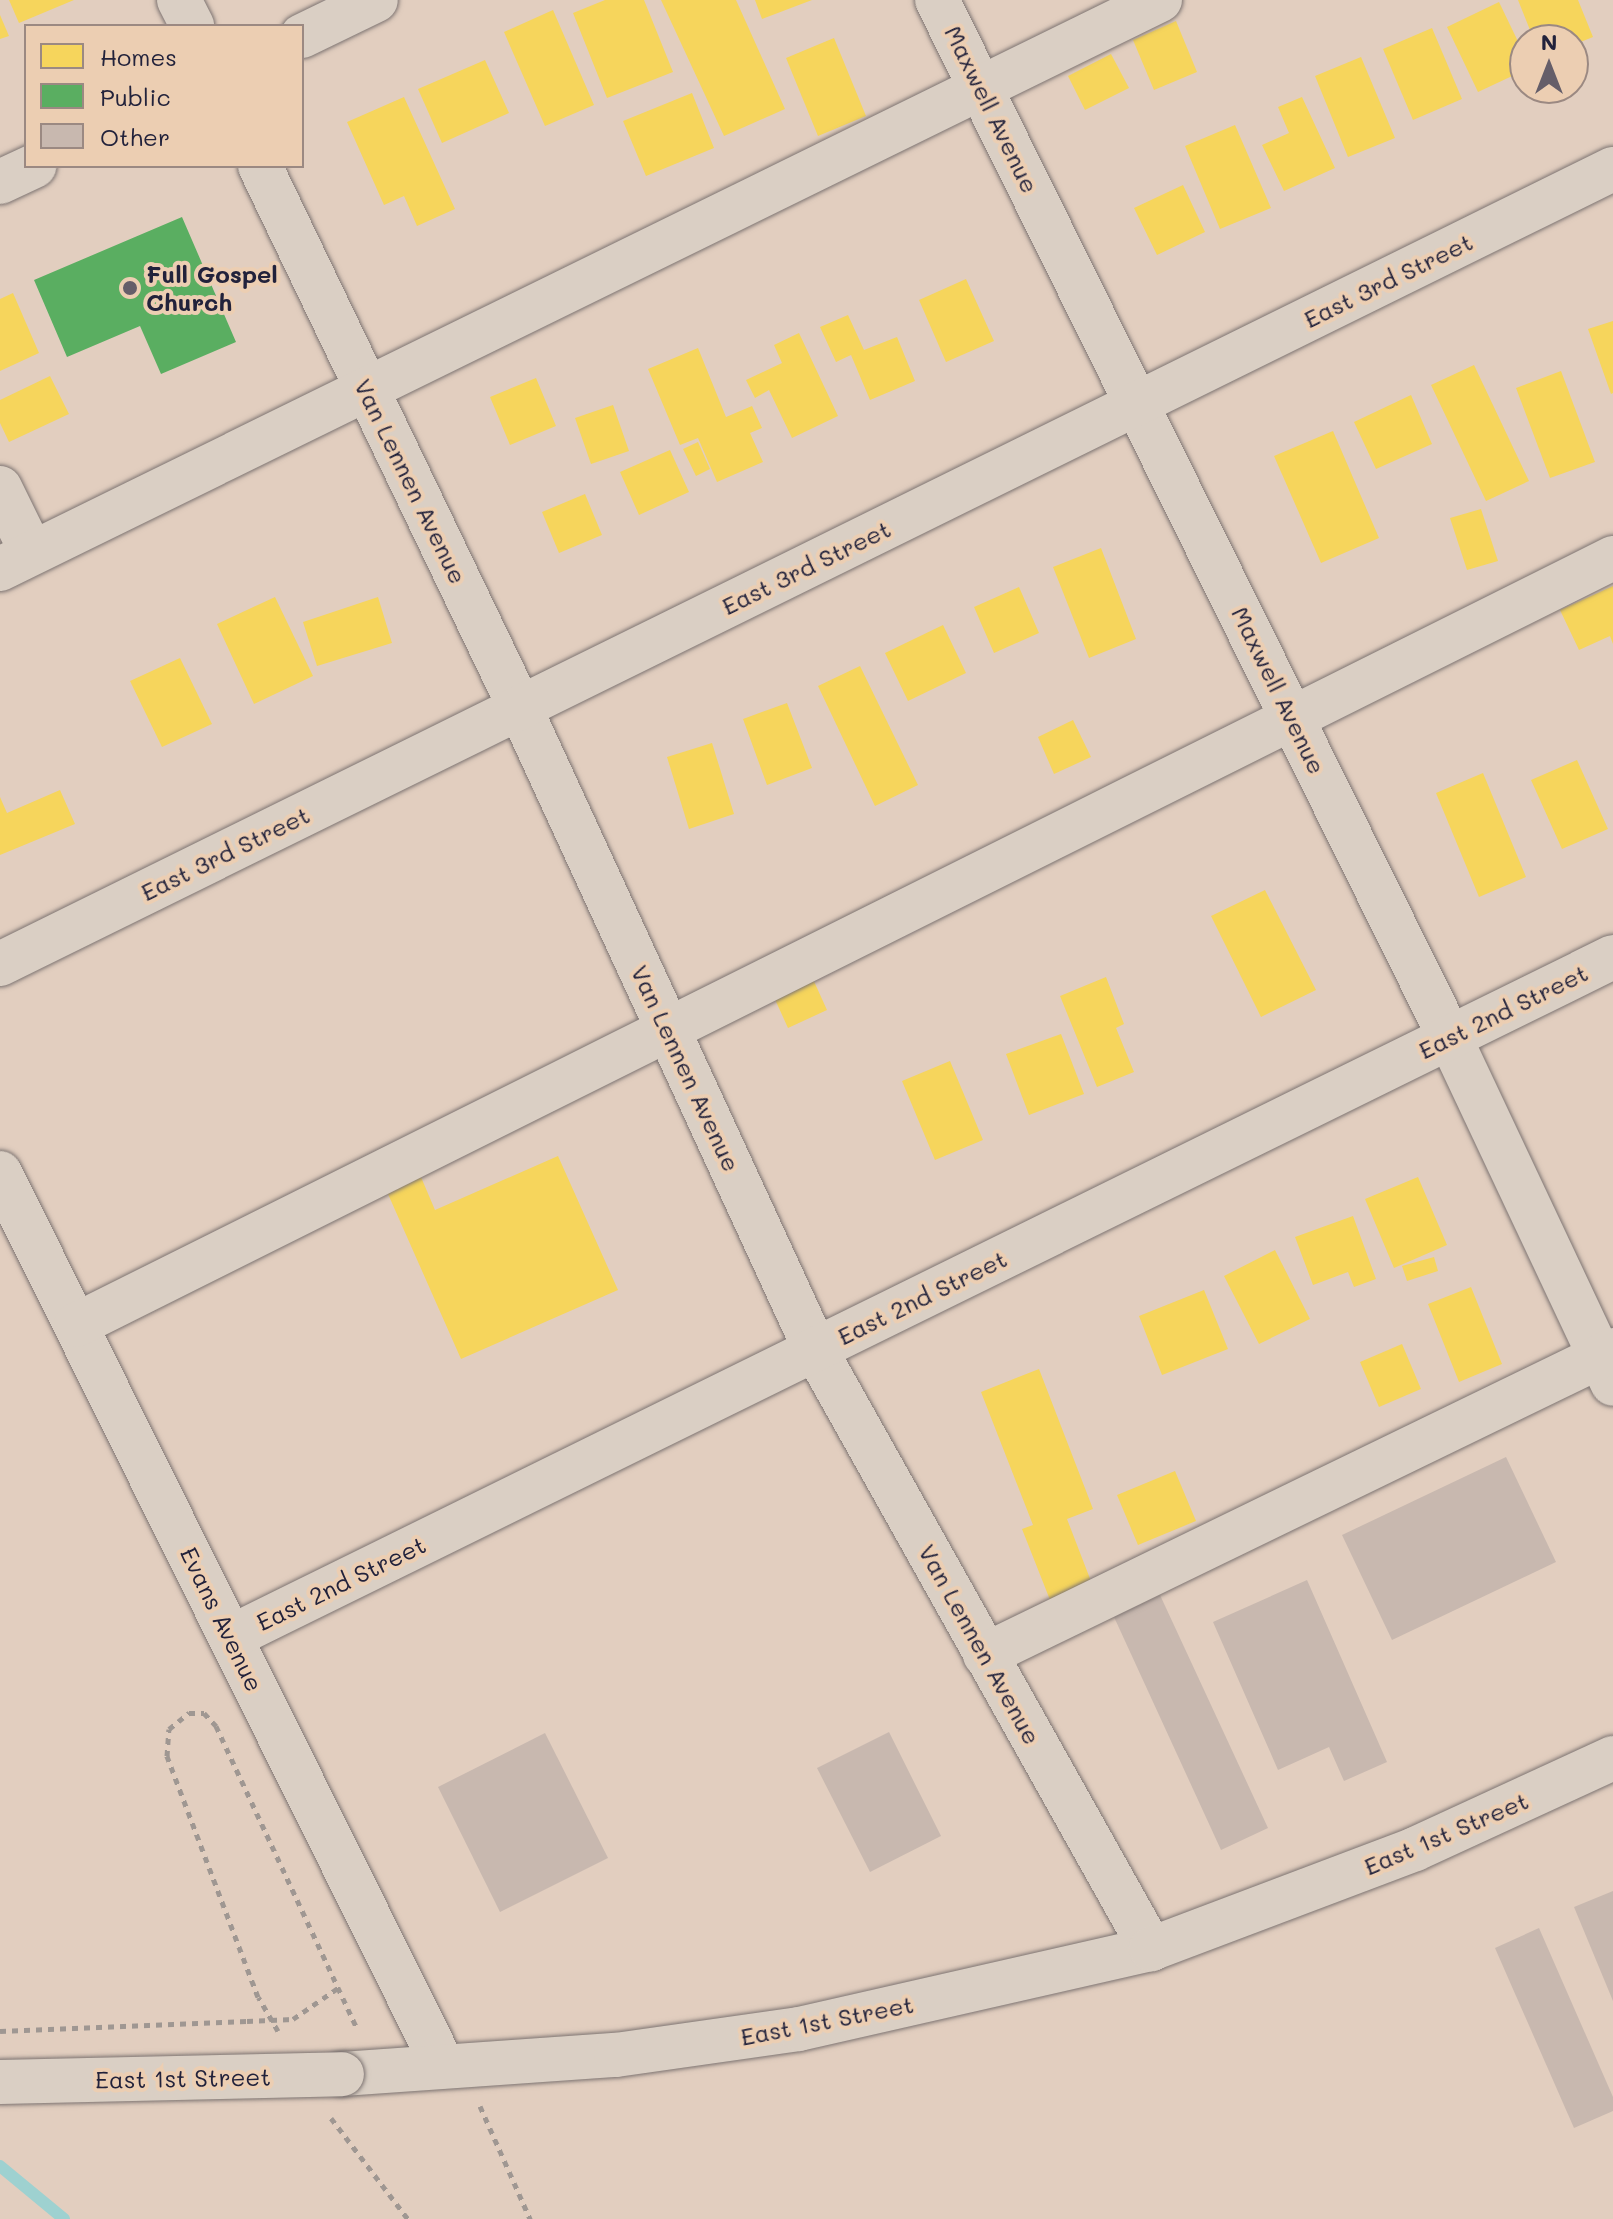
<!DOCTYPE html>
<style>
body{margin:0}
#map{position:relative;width:1613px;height:2219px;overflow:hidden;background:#e2cebf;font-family:Mali,sans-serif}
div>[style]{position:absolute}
.homes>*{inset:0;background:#f6d55c}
.public>*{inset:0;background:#5aae61}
.stream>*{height:12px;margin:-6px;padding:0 6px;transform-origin:6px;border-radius:6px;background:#9ed1d0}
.building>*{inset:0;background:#c8b8af}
.path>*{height:5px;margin-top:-2.5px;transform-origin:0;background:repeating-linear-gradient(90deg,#9f9792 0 6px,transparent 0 12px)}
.roads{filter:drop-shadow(0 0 2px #7d7472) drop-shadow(0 0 2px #7d7472)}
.minor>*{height:44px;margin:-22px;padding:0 22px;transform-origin:22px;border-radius:22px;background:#dacfc4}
.path-bridge>*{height:5px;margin-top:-2.5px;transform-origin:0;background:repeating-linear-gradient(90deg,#9f9792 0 6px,transparent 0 12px)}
.bridges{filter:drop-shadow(0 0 2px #7d7472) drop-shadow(0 0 2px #7d7472)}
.minor-bridge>*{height:44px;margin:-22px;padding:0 22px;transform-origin:22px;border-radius:22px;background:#dacfc4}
.dots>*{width:22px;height:22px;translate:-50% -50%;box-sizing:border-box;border:4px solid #ecceb2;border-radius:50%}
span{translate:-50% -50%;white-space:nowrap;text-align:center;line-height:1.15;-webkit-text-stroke:8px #ecceb2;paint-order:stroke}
.street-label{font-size:24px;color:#22223b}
.poi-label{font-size:24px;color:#22223b;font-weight:700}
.left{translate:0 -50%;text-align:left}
.legend{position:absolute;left:24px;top:24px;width:280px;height:144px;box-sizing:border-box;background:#ecceb2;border:2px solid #9b8982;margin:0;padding:10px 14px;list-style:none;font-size:24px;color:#22223b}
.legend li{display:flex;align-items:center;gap:16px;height:40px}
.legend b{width:40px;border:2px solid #9b8982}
.north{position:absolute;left:1509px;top:24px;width:80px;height:80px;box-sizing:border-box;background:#ecceb2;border:2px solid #9b8982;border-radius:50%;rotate:0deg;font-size:22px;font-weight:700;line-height:32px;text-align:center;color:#22223b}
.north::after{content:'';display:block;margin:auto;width:28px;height:36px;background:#655e69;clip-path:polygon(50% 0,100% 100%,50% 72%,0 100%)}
</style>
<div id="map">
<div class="homes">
<i style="clip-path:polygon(9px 0,74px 0,19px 23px)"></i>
<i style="clip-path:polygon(605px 0,644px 0,673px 72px,607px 98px,573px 13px)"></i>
<i style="clip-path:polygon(661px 0,736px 0,785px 109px,724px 136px)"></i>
<i style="clip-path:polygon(755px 0,812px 0,762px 19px)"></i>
<i style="clip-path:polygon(1518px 0,1578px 0,1593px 37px,1573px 45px,1573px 40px,1534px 40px)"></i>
<i style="clip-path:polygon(1499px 2px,1525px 56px,1525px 70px,1478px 92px,1447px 27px)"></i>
<i style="clip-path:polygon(553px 10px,594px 105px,545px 126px,504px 32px)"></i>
<i style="clip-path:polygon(0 15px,9px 36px,0 39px)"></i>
<i style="clip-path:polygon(1176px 21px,1197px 72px,1154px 90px,1133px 40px)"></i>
<i style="clip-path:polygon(1432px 28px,1462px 99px,1413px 120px,1383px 49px)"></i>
<i style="clip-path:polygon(834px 38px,866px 116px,818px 136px,786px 58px)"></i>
<i style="clip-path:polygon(1111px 54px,1129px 88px,1085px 110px,1068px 76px)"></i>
<i style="clip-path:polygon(1361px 57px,1395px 138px,1348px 157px,1315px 76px)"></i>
<i style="clip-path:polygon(485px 60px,509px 113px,442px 143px,418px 89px)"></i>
<i style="clip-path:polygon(692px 93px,714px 148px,646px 176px,623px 121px)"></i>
<i style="clip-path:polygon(404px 97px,455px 209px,417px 226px,404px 196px,384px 205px,347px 122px)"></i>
<i style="clip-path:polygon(1302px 97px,1335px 168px,1284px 191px,1262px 145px,1289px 133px,1278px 107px)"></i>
<i style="clip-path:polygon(1235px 125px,1271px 208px,1220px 229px,1185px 146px)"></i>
<i style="clip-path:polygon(1183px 185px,1205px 232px,1157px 255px,1134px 208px)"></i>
<i style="clip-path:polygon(966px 279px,994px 341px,946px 362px,919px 300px)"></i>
<i style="clip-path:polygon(13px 293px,39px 353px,0 371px,0 299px)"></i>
<i style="clip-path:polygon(848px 315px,864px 350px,897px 337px,915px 381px,870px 400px,851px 355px,836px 362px,820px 327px)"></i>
<i style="clip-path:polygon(1613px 321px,1613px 393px,1611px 394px,1588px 329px)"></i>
<i style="clip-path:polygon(799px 333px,838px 416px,792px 438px,769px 390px,755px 398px,746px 380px,782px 363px,774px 345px)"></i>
<i style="clip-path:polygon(698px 348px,726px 417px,752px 406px,762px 428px,750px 433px,763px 462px,717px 482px,698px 438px,680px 445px,648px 369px)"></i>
<i style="clip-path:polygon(1474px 365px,1529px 481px,1486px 501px,1431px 385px)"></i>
<i style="clip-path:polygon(1561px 371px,1595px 462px,1550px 478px,1516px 388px)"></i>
<i style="clip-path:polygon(50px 376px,69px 414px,9px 442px,0 423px,0 400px)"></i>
<i style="clip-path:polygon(536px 378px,556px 426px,510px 445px,490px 397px)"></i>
<i style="clip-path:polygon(1411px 395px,1432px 444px,1376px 469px,1354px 422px)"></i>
<i style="clip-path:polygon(613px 405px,629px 451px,591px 464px,575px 418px)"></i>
<i style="clip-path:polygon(1333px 431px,1379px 538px,1321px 563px,1274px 456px)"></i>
<i style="clip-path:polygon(698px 442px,710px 469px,696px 476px,683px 449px)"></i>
<i style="clip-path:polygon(670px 450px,689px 492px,639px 515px,620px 472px)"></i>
<i style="clip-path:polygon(585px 494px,602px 535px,559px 553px,542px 512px)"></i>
<i style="clip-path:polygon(1481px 509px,1498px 561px,1467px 570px,1450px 518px)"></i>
<i style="clip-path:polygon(1101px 548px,1136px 639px,1089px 658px,1053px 567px)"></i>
<i style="clip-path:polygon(1613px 586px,1613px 644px,1610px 636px,1579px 650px,1560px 610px)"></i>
<i style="clip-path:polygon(1019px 587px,1039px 633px,994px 653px,974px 607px)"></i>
<i style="clip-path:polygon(275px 597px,313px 676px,254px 704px,217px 624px)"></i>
<i style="clip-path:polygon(378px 597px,392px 643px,317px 666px,303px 622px)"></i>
<i style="clip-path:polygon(943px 625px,966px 673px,908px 701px,885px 653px)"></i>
<i style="clip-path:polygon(180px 658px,212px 724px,162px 747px,130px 681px)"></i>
<i style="clip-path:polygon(860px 666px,918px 785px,875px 806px,818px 686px)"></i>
<i style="clip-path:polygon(787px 703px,812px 768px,767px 785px,743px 719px)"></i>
<i style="clip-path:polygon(1073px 720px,1091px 757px,1054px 774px,1038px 737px)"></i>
<i style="clip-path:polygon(712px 743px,734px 814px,689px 829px,667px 757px)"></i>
<i style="clip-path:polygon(1577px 760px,1608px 829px,1562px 849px,1531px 780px)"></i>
<i style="clip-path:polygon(1483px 773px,1526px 877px,1479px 897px,1436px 793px)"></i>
<i style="clip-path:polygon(60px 790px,75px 824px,0 855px,0 797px,7px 813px)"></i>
<i style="clip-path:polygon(1265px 890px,1316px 990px,1261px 1017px,1211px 916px)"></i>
<i style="clip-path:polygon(812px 977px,827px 1010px,788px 1028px,773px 995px)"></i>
<i style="clip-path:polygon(1106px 977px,1124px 1024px,1116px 1028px,1134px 1072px,1097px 1087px,1060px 996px)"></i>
<i style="clip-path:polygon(1061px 1034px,1084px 1094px,1029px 1115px,1006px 1054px)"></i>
<i style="clip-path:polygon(950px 1061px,983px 1140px,935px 1160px,902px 1081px)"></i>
<i style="clip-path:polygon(558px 1156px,618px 1290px,461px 1359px,384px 1185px,418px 1170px,435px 1210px)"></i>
<i style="clip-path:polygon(1418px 1177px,1447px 1245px,1394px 1268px,1365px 1199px)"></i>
<i style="clip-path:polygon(1353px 1216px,1376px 1279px,1354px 1287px,1348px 1272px,1313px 1285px,1295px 1237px)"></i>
<i style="clip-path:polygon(1275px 1250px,1310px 1319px,1259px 1344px,1224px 1276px)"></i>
<i style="clip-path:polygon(1434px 1257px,1438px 1271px,1407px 1281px,1402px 1266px)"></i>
<i style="clip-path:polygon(1471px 1287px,1502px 1364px,1459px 1382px,1428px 1304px)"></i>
<i style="clip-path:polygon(1204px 1290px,1228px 1349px,1162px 1375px,1139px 1316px)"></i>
<i style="clip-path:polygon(1402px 1344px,1421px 1389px,1379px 1407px,1360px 1362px)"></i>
<i style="clip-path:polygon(1039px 1369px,1093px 1509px,1067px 1519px,1094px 1589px,1052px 1605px,1022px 1529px,1033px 1525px,981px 1392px)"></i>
<i style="clip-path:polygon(1175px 1471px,1196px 1521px,1138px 1545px,1117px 1495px)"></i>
</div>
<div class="public">
<i style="clip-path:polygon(182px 217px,236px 342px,161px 374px,140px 326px,67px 357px,34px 280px)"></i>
</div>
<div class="stream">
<i style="left:0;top:2166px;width:83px;rotate:39.6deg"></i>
</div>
<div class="building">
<i style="clip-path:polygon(1506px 1457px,1556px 1562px,1392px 1640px,1342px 1535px)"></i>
<i style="clip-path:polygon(1307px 1580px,1387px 1762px,1344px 1781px,1329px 1747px,1278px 1770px,1213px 1622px)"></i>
<i style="clip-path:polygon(1160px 1595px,1268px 1828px,1221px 1850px,1114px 1617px)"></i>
<i style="clip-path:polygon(889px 1732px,941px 1836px,870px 1872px,817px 1768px)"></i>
<i style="clip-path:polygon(545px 1733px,608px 1858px,500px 1912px,438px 1787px)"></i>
<i style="clip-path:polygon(1613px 1891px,1613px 2001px,1574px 1907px)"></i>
<i style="clip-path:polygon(1539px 1928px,1613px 2097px,1613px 2111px,1574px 2128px,1495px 1948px)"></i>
</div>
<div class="path">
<i style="left:293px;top:2019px;width:55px;rotate:-34.6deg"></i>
<i style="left:0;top:2031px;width:247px;rotate:-2.3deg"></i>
<i style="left:278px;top:2031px;width:39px;rotate:-120deg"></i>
<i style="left:258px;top:1997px;width:258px;rotate:-110.7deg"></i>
<i style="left:167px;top:1756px;width:27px;rotate:-86deg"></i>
<i style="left:169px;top:1729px;width:26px;rotate:-39deg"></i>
<i style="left:189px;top:1713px;width:15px"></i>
<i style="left:204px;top:1713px;width:18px;rotate:47deg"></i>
<i style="left:216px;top:1726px;width:334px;rotate:65deg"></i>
<i style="left:480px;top:2106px;width:124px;rotate:66.1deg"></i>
<i style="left:331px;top:2118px;width:127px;rotate:52.7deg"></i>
</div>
<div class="roads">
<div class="minor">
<i style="left:179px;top:0;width:29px;rotate:63deg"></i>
<i style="left:937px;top:0;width:1158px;rotate:63.7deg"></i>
<i style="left:1450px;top:1038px;width:382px;rotate:64.8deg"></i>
<i style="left:302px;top:36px;width:82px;rotate:-25.9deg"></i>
<i style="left:260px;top:166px;width:601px;rotate:64.37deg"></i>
<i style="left:520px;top:708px;width:706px;rotate:65.29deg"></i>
<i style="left:815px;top:1349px;width:688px;rotate:60.75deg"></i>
<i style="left:0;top:182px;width:38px;rotate:-25deg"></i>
<i style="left:0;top:488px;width:72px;rotate:63.8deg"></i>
<i style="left:0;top:569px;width:1292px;rotate:-26.13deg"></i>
<i style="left:0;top:964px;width:1798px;rotate:-26.24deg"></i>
<i style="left:0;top:1173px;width:997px;rotate:63.61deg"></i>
<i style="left:76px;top:1325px;width:1718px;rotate:-26.52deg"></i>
<i style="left:231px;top:1637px;width:1540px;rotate:-26.2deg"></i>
<i style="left:985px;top:1655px;width:698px;rotate:-25.9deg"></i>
<i style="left:342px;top:2074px;width:275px;rotate:-4deg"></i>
<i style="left:616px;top:2055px;width:185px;rotate:-8.1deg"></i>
<i style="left:799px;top:2029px;width:361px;rotate:-12.8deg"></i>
<i style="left:1151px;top:1949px;width:282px;rotate:-20.7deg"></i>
<i style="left:1415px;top:1849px;width:218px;rotate:-24.7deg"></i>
</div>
</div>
<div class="path-bridge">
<i style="left:247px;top:2021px;width:46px;rotate:-2.5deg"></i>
</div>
<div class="bridges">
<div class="minor-bridge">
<i style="left:0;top:2082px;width:342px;rotate:-1.3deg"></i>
</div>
</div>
<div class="dots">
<i style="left:130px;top:288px;background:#655e69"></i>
</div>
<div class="street-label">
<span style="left:992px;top:109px;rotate:64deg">Maxwell Avenue</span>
<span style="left:1388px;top:280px;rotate:-26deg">East 3rd Street</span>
<span style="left:411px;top:481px;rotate:64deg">Van Lennen Avenue</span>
<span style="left:806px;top:567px;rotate:-26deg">East 3rd Street</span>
<span style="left:1279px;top:690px;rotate:64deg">Maxwell Avenue</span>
<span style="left:225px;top:853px;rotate:-26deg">East 3rd Street</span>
<span style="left:1503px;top:1011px;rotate:-26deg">East 2nd Street</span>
<span style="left:686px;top:1068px;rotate:65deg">Van Lennen Avenue</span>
<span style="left:922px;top:1297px;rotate:-26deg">East 2nd Street</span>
<span style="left:341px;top:1583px;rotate:-26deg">East 2nd Street</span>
<span style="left:222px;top:1619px;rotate:64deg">Evans Avenue</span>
<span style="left:980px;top:1644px;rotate:61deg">Van Lennen Avenue</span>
<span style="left:1446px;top:1833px;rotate:-23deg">East 1st Street</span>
<span style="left:827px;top:2020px;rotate:-11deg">East 1st Street</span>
<span style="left:183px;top:2078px;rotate:-1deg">East 1st Street</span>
</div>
<div class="poi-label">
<span class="left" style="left:146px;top:288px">Full Gospel<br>Church</span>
</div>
<ul class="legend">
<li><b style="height:22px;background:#f6d55c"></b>Homes</li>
<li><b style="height:22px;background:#5aae61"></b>Public</li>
<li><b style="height:22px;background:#c8b8af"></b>Other</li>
</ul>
<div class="north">N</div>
</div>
